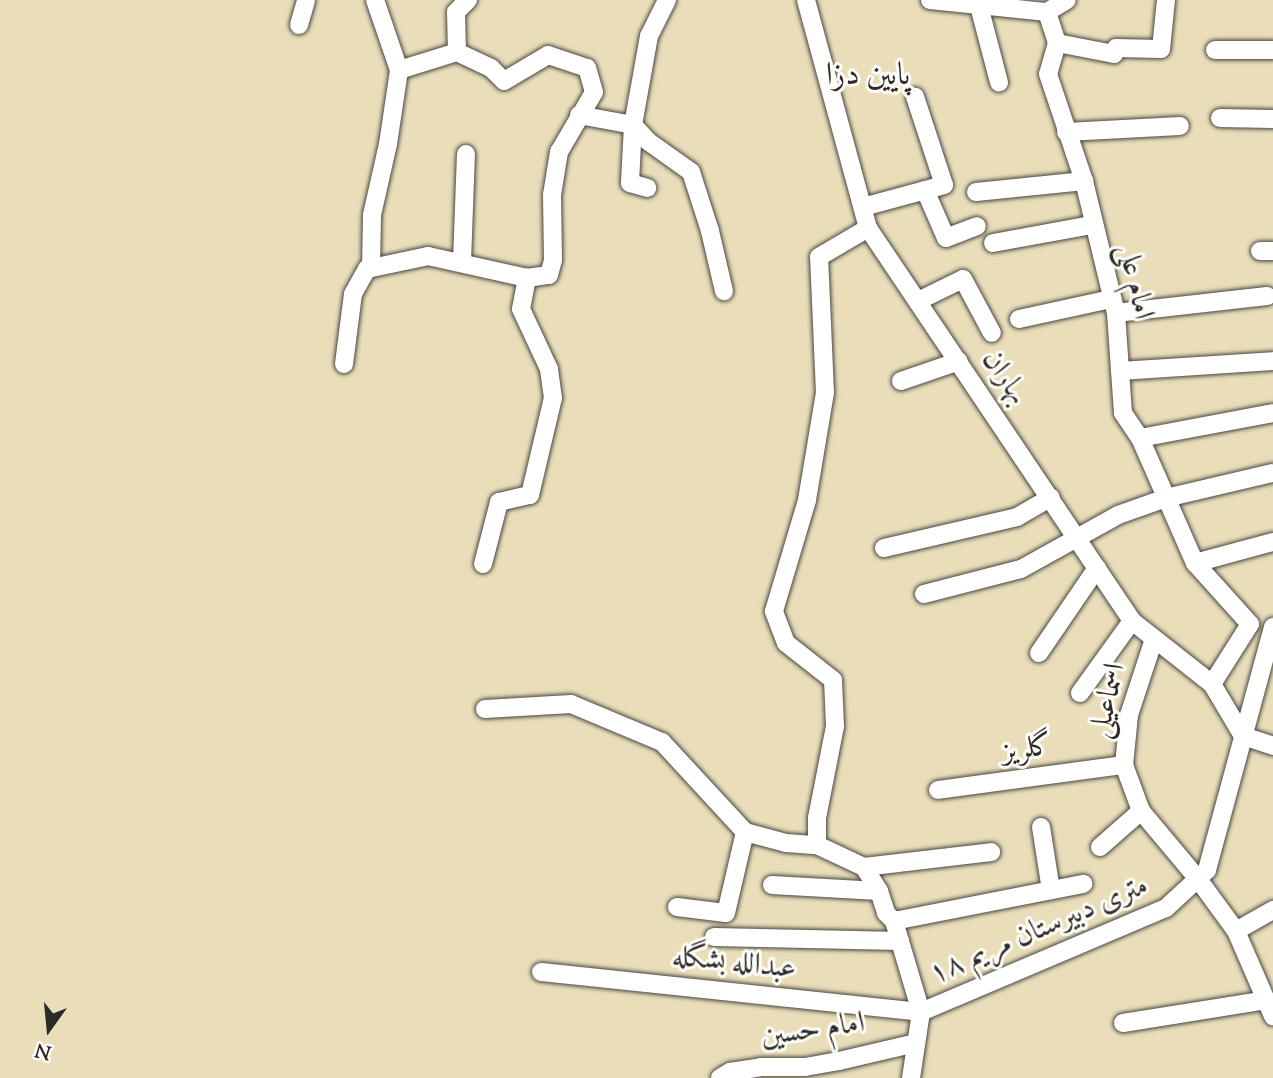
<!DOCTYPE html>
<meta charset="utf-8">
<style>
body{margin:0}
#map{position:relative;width:1273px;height:1078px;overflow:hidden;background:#eadeba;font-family:"Sorts Mill Goudy",Amiri,serif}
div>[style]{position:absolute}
.roads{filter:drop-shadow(0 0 2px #484640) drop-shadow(0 0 2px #484640)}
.minor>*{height:18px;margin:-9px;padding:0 9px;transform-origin:9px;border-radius:9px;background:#fff}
span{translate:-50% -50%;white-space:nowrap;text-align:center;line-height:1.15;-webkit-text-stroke:6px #fdfcf7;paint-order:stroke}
.street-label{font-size:30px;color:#2b2b2b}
.neighbourhood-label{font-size:32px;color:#2b2b2b}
.north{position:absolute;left:14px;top:994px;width:70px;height:70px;-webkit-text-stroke:5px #fdfcf7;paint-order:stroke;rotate:195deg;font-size:19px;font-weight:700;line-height:28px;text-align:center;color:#2b2b2b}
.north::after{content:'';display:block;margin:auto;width:24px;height:32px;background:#2b2b2b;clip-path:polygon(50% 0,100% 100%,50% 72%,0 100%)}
</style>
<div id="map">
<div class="roads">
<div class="minor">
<i style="left:806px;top:0;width:236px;rotate:74.8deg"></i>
<i style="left:868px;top:228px;width:473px;rotate:56.1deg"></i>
<i style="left:1132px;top:621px;width:102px;rotate:38.2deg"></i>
<i style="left:1212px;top:684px;width:61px;rotate:59.2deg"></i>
<i style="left:1243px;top:736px;width:32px;rotate:18deg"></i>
<i style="left:930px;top:0;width:118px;rotate:5.9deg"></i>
<i style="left:1047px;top:12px;width:23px;rotate:-31deg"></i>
<i style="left:981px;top:0;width:6px;rotate:108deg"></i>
<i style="left:979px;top:6px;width:79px;rotate:75.3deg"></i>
<i style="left:1047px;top:12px;width:33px;rotate:72deg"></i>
<i style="left:1057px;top:43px;width:32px;rotate:106deg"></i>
<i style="left:1048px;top:74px;width:113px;rotate:71.4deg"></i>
<i style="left:1084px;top:181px;width:136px;rotate:76.4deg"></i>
<i style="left:1116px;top:313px;width:100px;rotate:86deg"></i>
<i style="left:1123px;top:413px;width:30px;rotate:56deg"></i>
<i style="left:1140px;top:438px;width:137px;rotate:66.3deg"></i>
<i style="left:1195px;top:563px;width:82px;rotate:48deg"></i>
<i style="left:1250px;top:624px;width:71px;rotate:122.3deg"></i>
<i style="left:299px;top:25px;width:26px;rotate:-74deg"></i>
<i style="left:1057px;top:43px;width:58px;rotate:10.9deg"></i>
<i style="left:1114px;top:54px;width:6px;rotate:-72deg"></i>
<i style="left:1116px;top:48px;width:45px;rotate:1.3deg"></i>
<i style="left:1161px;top:49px;width:49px;rotate:-84.2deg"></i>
<i style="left:1215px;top:50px;width:58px"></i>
<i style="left:457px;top:52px;width:40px;rotate:-91.4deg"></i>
<i style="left:456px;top:12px;width:17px;rotate:-45deg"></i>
<i style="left:579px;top:115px;width:55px;rotate:10.5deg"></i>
<i style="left:633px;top:125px;width:90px;rotate:-79.8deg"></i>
<i style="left:649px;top:36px;width:40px;rotate:-63.4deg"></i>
<i style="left:1220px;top:118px;width:53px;rotate:1.1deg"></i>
<i style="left:633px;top:125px;width:23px;rotate:47deg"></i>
<i style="left:649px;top:142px;width:52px;rotate:35.5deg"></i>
<i style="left:691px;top:172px;width:62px;rotate:72.1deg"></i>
<i style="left:710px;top:231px;width:62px;rotate:76.9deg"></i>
<i style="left:633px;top:125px;width:58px;rotate:93deg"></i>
<i style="left:630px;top:183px;width:18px;rotate:16deg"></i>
<i style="left:1066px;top:132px;width:114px;rotate:-3deg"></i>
<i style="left:925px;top:190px;width:52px;rotate:66.4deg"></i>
<i style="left:946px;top:238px;width:33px;rotate:-21deg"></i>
<i style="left:976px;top:192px;width:109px;rotate:-5.8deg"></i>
<i style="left:863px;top:207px;width:84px;rotate:-15.2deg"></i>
<i style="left:944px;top:185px;width:93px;rotate:-108.2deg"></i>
<i style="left:993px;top:243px;width:101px;rotate:-10.3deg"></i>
<i style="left:1260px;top:251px;width:13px"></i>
<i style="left:462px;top:262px;width:108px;rotate:-87.9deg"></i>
<i style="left:371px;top:268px;width:53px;rotate:-88.9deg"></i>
<i style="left:372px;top:215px;width:73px;rotate:-77.3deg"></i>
<i style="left:388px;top:144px;width:75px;rotate:-81.5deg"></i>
<i style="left:399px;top:70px;width:74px;rotate:-108.9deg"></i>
<i style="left:918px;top:301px;width:50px;rotate:-26.1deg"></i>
<i style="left:963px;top:279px;width:61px;rotate:61.8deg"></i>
<i style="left:1116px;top:313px;width:152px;rotate:-6.4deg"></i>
<i style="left:1019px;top:319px;width:94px;rotate:-12.3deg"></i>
<i style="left:344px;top:364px;width:71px;rotate:-82.7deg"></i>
<i style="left:353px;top:294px;width:29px;rotate:-61deg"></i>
<i style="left:367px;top:269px;width:62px;rotate:-12deg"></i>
<i style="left:428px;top:256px;width:101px;rotate:12.5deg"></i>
<i style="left:527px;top:278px;width:22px;rotate:-8deg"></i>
<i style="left:549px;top:275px;width:16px;rotate:-75deg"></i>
<i style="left:553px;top:260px;width:65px;rotate:-90.9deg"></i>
<i style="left:552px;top:195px;width:44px;rotate:-80.8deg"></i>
<i style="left:559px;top:152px;width:69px;rotate:-59.7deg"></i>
<i style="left:594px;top:92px;width:25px;rotate:-106deg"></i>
<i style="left:587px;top:68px;width:41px;rotate:-161.6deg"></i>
<i style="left:548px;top:55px;width:51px;rotate:149.4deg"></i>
<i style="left:504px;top:81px;width:18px;rotate:-135deg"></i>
<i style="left:491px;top:68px;width:38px;rotate:-155deg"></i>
<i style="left:457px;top:52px;width:61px;rotate:162.8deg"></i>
<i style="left:1120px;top:371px;width:153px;rotate:-3.7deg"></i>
<i style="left:901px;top:381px;width:61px;rotate:-19deg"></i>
<i style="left:1140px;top:438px;width:135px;rotate:-10.6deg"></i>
<i style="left:884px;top:548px;width:137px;rotate:-13.1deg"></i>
<i style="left:1017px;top:517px;width:39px;rotate:-30deg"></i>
<i style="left:1195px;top:563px;width:81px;rotate:-15.1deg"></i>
<i style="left:483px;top:564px;width:64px;rotate:-75.5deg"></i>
<i style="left:499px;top:502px;width:32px;rotate:-13deg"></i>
<i style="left:530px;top:495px;width:100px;rotate:-76.7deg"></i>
<i style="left:553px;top:398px;width:29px;rotate:-98deg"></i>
<i style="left:549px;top:369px;width:66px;rotate:-115deg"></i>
<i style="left:521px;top:309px;width:32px;rotate:-79deg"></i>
<i style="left:924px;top:594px;width:100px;rotate:-14.5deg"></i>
<i style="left:1021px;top:569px;width:111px;rotate:-29.1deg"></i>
<i style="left:1118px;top:515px;width:51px;rotate:-19.5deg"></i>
<i style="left:1166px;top:498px;width:110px;rotate:-13.2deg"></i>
<i style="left:1154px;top:639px;width:80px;rotate:108.2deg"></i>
<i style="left:1129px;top:715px;width:50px;rotate:95.7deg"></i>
<i style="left:1124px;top:765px;width:49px;rotate:69.7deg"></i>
<i style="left:1141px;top:811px;width:89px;rotate:50deg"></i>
<i style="left:1198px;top:879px;width:64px;rotate:53.8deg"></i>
<i style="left:1236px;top:931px;width:93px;rotate:66.5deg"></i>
<i style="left:1039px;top:653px;width:103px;rotate:-55.7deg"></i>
<i style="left:1080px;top:693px;width:89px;rotate:-54.2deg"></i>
<i style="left:485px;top:709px;width:86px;rotate:-3.3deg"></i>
<i style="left:571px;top:704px;width:99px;rotate:22.7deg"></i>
<i style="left:662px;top:742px;width:122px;rotate:47.3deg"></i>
<i style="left:745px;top:832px;width:42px;rotate:15deg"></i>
<i style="left:786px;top:843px;width:31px;rotate:4deg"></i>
<i style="left:817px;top:845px;width:52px;rotate:25.1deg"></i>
<i style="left:864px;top:867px;width:28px;rotate:58deg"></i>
<i style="left:879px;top:891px;width:23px;rotate:72deg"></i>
<i style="left:886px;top:913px;width:11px;rotate:45deg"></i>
<i style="left:894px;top:921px;width:95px;rotate:73.5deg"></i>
<i style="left:921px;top:1012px;width:67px;rotate:98.6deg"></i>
<i style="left:938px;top:790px;width:188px;rotate:-7.7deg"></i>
<i style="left:1041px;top:827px;width:64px;rotate:81deg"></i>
<i style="left:817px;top:845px;width:27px;rotate:-90deg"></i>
<i style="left:817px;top:818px;width:94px;rotate:-78.9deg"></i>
<i style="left:835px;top:726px;width:46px;rotate:-92.5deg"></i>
<i style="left:833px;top:680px;width:60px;rotate:-141.8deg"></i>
<i style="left:786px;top:643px;width:34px;rotate:-111deg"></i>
<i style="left:774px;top:611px;width:116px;rotate:-73.4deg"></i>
<i style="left:807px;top:500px;width:109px;rotate:-80.5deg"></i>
<i style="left:825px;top:393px;width:136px;rotate:-92.5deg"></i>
<i style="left:819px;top:257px;width:57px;rotate:-30.6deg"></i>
<i style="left:1100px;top:847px;width:55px;rotate:-41.3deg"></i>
<i style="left:864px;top:867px;width:128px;rotate:-6.7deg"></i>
<i style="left:772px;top:885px;width:107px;rotate:3.2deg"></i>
<i style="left:677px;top:907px;width:49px;rotate:7deg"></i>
<i style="left:726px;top:913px;width:83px;rotate:-76.8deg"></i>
<i style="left:894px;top:921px;width:193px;rotate:-11.1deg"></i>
<i style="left:1236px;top:931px;width:43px;rotate:-29.6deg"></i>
<i style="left:714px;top:937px;width:186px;rotate:1.2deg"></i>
<i style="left:541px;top:972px;width:382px;rotate:6deg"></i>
<i style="left:921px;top:1012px;width:266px;rotate:-23deg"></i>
<i style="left:1166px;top:908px;width:56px;rotate:-42.8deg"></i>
<i style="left:1207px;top:870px;width:252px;rotate:-74.8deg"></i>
<i style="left:1123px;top:1023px;width:145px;rotate:-9.1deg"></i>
<i style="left:720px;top:1078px;width:12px;rotate:-31deg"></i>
<i style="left:730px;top:1072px;width:30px;rotate:-9deg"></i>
<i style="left:760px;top:1067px;width:45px"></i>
<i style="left:805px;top:1067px;width:35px;rotate:-10deg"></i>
<i style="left:839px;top:1061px;width:79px;rotate:-13.2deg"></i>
</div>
</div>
<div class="street-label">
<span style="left:1134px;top:282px;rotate:77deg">امام علی</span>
<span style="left:1004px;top:378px;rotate:56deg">بهاران</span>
<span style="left:1109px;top:701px;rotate:-77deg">اسماعیلی</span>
<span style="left:1027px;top:750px;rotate:-8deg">گلریز</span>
<span style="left:1039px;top:931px;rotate:-23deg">۱۸ متری دبیرستان مریم</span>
<span style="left:734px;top:964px;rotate:6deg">عبدالله بشگله</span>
<span style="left:813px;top:1031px;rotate:-8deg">امام حسین</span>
</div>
<div class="neighbourhood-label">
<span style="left:868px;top:76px">پایین دزا</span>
</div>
<div class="north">N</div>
</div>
